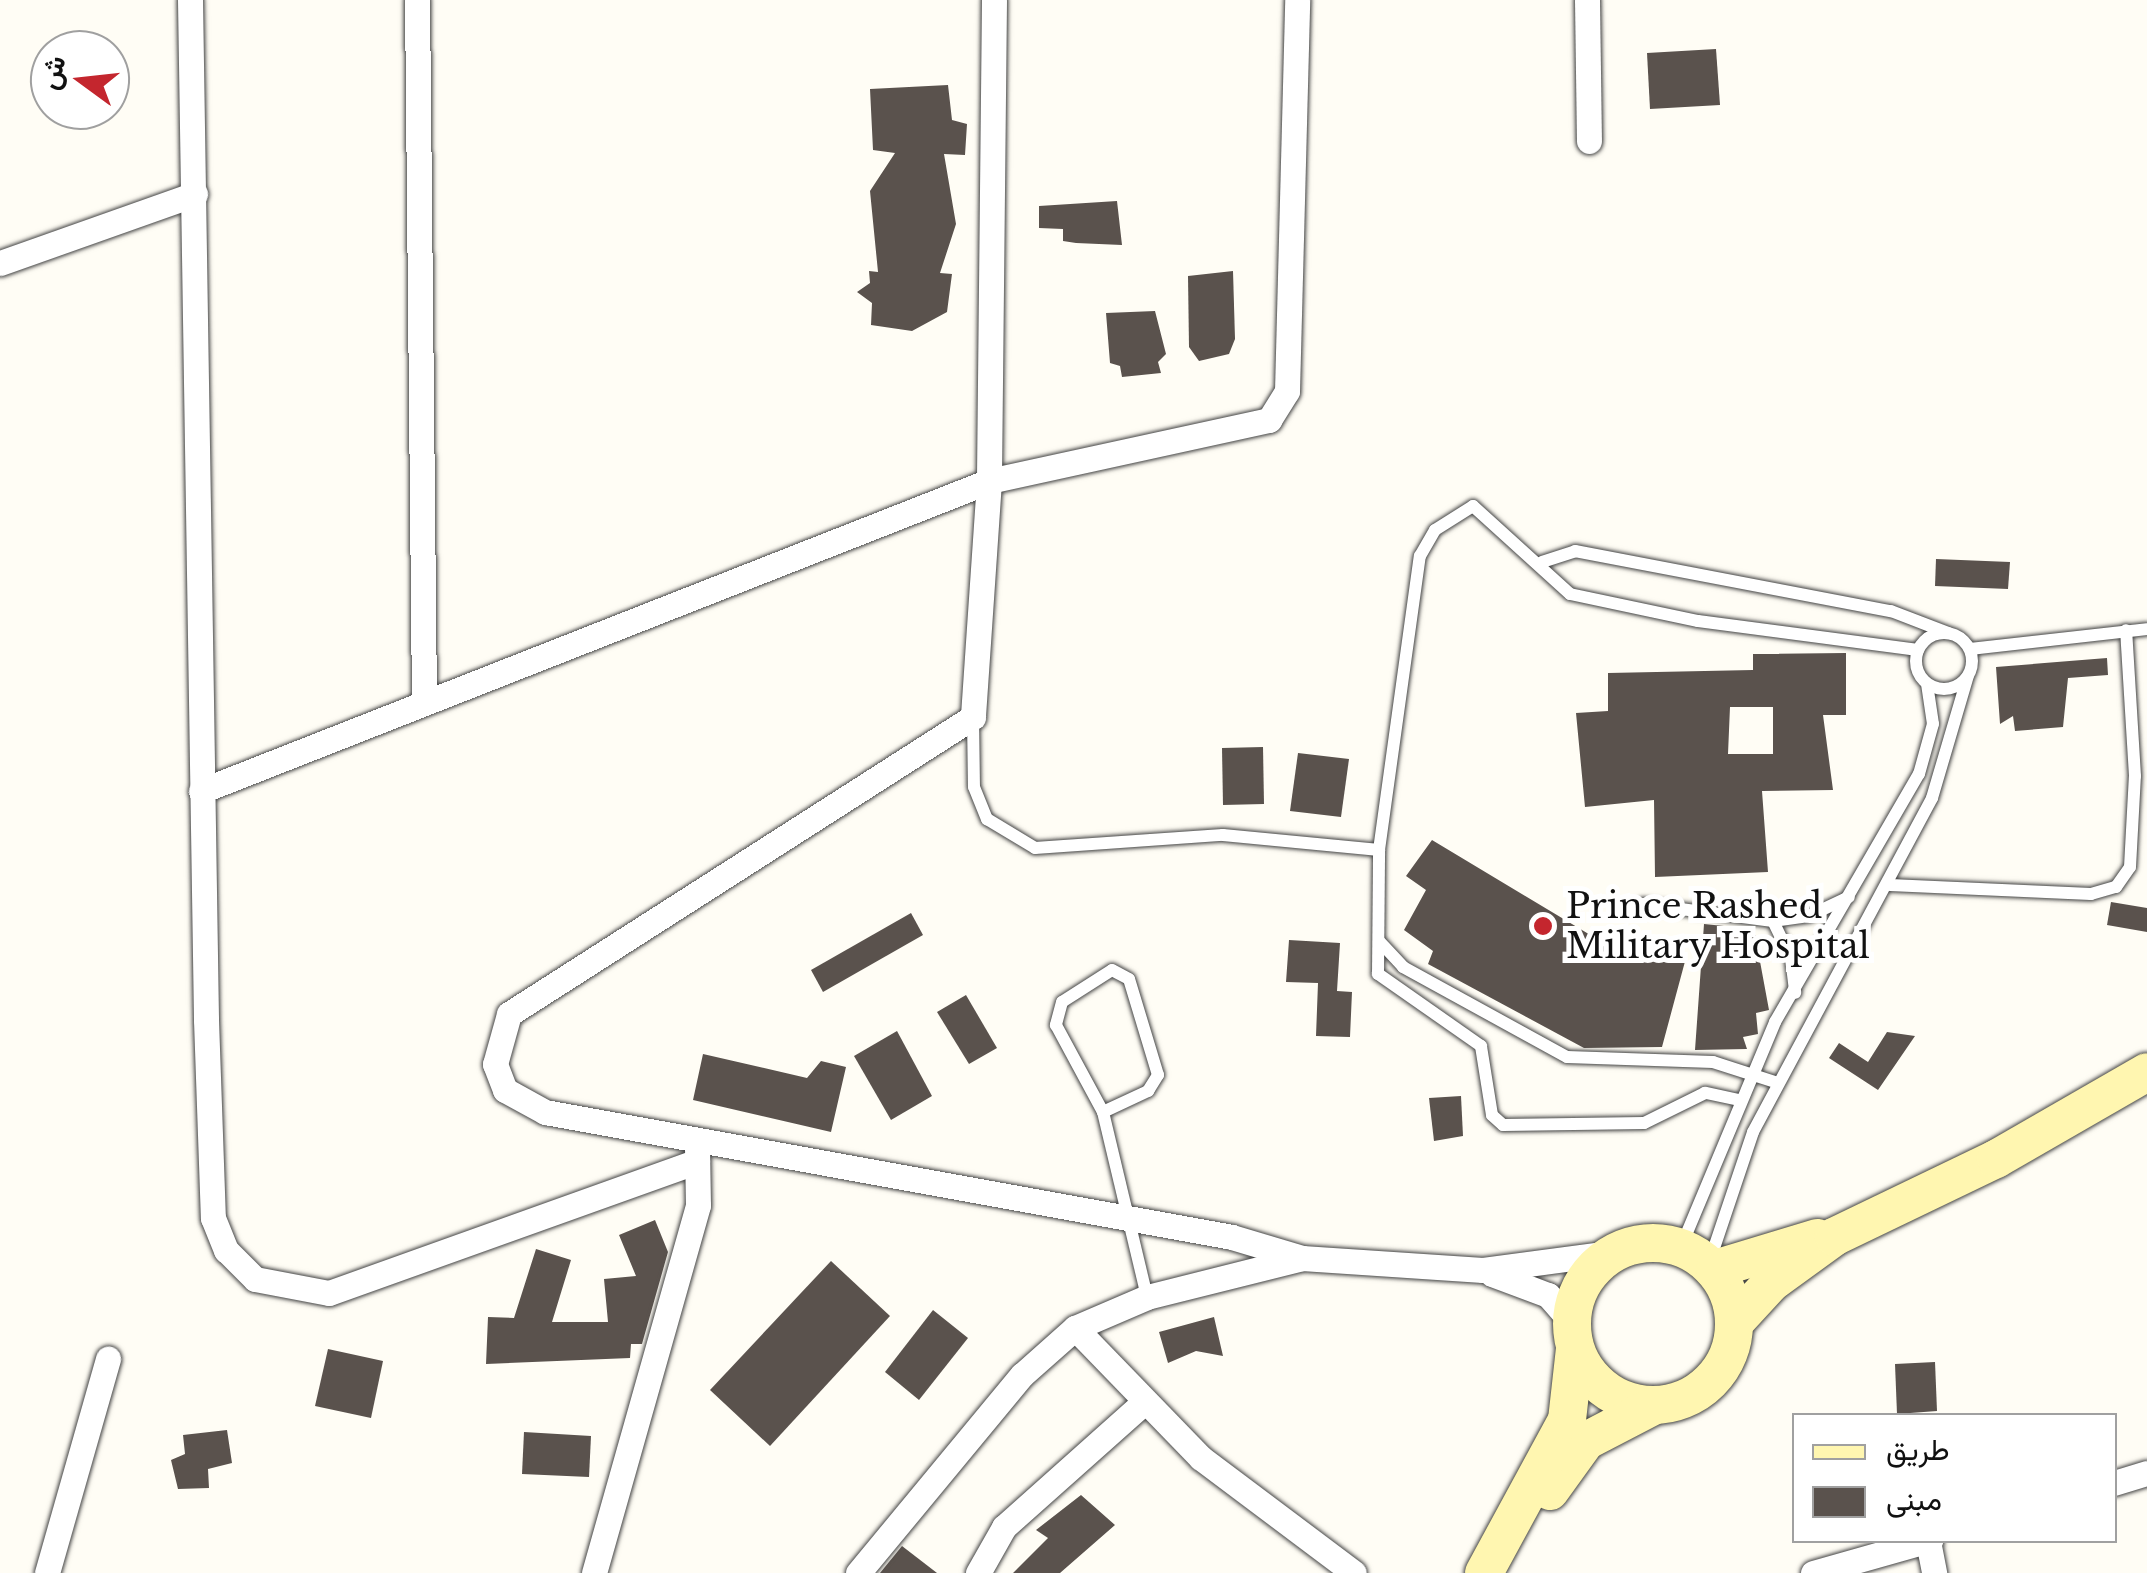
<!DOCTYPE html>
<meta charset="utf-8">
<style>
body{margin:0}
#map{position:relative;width:2147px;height:1573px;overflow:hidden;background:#fffdf5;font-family:"Libre Baskerville",Vazirmatn,serif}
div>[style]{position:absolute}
.building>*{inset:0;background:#5a524d}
.roads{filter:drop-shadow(0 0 2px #444) drop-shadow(0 0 2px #444)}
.lane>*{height:12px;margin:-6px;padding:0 6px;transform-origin:6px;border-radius:6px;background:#fff}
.lane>.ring{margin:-6px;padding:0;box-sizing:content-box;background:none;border:12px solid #fff;border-radius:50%}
.street>*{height:25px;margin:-12.5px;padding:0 12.5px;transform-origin:12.5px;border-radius:12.5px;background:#fff}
.secondary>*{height:38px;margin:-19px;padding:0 19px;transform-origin:19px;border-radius:19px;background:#fff6b0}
.secondary>.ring{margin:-19px;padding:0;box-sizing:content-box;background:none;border:38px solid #fff6b0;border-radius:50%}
.dots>*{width:28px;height:28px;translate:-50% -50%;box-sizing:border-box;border:5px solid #fff;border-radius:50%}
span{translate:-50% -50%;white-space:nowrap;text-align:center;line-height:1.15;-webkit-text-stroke:10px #fff;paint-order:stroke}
.poi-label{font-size:35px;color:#111}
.left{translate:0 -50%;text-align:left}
.legend{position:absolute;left:1792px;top:1413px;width:325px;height:130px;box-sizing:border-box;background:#fff;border:2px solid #a0a0a0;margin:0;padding:12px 18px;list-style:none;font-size:30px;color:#111}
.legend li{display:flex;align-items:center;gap:20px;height:50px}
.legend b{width:50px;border:2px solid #a0a0a0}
.north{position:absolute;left:30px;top:30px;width:100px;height:100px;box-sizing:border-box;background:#fff;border:2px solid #a0a0a0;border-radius:50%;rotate:285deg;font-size:28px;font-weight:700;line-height:40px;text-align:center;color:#111}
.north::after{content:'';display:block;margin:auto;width:35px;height:45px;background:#c4262e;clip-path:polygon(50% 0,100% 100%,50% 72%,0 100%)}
</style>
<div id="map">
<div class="building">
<i style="clip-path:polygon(1716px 49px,1720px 105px,1650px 109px,1647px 53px)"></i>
<i style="clip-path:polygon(948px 85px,952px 120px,967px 124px,965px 155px,944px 154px,956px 224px,940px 273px,952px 274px,947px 312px,912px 331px,871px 325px,872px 303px,857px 292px,870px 283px,869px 271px,878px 272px,870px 191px,895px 153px,873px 150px,870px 89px)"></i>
<i style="clip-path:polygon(1117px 201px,1122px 245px,1076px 243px,1063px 241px,1063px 229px,1039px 228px,1039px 206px)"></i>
<i style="clip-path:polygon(1233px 271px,1235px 339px,1229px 354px,1199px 361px,1189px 347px,1188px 276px)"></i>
<i style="clip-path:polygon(1155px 311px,1166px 354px,1158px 362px,1161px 373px,1122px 377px,1120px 366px,1110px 363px,1106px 313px)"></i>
<i style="clip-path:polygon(1936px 559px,2010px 562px,2008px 589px,1935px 586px)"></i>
<i style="clip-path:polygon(evenodd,1846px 653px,1846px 715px,1823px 715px,1833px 790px,1762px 791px,1768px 872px,1655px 877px,1654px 800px,1585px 807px,1576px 713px,1608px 711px,1608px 673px,1753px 670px,1753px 654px,1846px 653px,1730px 707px,1773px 707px,1773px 754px,1728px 754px,1730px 707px)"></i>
<i style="clip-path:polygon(2107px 658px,2108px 675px,2068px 678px,2063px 727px,2015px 731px,2013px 716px,2000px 724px,1996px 667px)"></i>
<i style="clip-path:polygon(1263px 747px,1264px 804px,1223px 805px,1222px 748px)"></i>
<i style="clip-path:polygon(1298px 753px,1349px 759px,1341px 817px,1290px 811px)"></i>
<i style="clip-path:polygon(1432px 840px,1627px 957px,1687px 954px,1662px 1047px,1584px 1048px,1428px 964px,1433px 951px,1404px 930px,1426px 890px,1406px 876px)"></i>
<i style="clip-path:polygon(2111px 902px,2147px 908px,2147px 932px,2107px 925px)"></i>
<i style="clip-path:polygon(911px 913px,923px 935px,823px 992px,811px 970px)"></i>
<i style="clip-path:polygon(1704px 924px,1754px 929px,1769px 1010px,1756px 1013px,1758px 1034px,1743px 1037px,1747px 1049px,1695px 1050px)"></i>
<i style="clip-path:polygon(1289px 940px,1340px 943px,1337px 991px,1352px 992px,1350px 1037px,1316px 1036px,1318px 983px,1286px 982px)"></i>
<i style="clip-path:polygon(966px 995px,997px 1048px,969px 1064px,937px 1012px)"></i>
<i style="clip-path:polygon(897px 1031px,932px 1096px,891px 1120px,854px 1056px)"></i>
<i style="clip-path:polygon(1887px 1032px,1915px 1036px,1878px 1090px,1829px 1058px,1839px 1043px,1868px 1062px)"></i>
<i style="clip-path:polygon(703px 1054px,807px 1078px,821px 1061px,846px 1067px,831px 1132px,693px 1100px)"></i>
<i style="clip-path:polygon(1461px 1096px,1463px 1136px,1434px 1141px,1429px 1098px)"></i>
<i style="clip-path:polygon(655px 1220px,668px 1252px,642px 1344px,631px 1344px,630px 1358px,486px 1364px,488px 1317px,514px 1318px,536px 1249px,571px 1260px,552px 1322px,608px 1322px,604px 1279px,636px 1276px,619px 1235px)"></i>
<i style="clip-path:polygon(831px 1261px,890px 1316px,770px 1446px,710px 1390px)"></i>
<i style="clip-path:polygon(933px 1310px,968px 1338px,919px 1400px,885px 1372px)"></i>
<i style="clip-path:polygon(1214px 1317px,1223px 1356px,1196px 1351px,1168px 1363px,1159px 1332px)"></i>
<i style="clip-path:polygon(328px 1349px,383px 1361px,371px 1418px,315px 1406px)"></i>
<i style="clip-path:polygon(1935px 1362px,1937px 1411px,1897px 1414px,1895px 1364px)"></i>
<i style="clip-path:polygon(227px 1430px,232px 1463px,208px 1469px,209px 1488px,178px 1489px,171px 1460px,185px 1454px,183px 1435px)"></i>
<i style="clip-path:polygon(524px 1432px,591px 1436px,589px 1477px,522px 1474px)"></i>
<i style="clip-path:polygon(1081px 1495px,1115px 1525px,1060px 1573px,1013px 1573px,1048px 1538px,1036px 1530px)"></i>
<i style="clip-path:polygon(902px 1546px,937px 1573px,880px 1573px)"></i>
</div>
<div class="roads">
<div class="lane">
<i style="left:1542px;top:562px;width:35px;rotate:-18deg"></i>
<i style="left:1575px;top:551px;width:322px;rotate:10.8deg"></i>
<i style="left:1891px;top:611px;width:61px;rotate:21.1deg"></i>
<i class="ring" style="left:1916px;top:633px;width:44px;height:44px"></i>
<i style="left:1970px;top:649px;width:178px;rotate:-6.4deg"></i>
<i style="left:973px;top:717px;width:70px;rotate:89.2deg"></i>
<i style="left:974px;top:787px;width:35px;rotate:68deg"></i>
<i style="left:987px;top:819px;width:56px;rotate:31.1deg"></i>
<i style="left:1035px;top:848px;width:188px;rotate:-4deg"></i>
<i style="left:1223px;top:835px;width:157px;rotate:5.5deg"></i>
<i style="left:1890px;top:885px;width:201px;rotate:2.6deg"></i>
<i style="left:2091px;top:894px;width:26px;rotate:-16deg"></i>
<i style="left:2116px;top:887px;width:24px;rotate:-55deg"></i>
<i style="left:2130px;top:867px;width:91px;rotate:-86.9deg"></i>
<i style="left:2135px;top:776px;width:146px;rotate:-93.5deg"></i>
<i style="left:1643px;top:904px;width:131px;rotate:7.5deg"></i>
<i style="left:1773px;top:921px;width:36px;rotate:-8deg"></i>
<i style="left:1809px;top:916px;width:44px;rotate:-25.4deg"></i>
<i style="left:1773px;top:921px;width:41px;rotate:64.1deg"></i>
<i style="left:1791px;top:958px;width:35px;rotate:83deg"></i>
<i style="left:1380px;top:942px;width:34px;rotate:47deg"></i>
<i style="left:1403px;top:967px;width:187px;rotate:28.8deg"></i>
<i style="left:1567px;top:1057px;width:146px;rotate:2deg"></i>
<i style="left:1713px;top:1062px;width:68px;rotate:17.9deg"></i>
<i style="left:1739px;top:1100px;width:35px;rotate:-168deg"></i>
<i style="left:1705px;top:1093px;width:68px;rotate:153.8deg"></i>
<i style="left:1644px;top:1123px;width:141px;rotate:179.2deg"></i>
<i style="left:1503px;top:1125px;width:15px;rotate:-138deg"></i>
<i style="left:1492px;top:1115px;width:70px;rotate:-99.1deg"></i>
<i style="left:1481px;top:1046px;width:126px;rotate:-145deg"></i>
<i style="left:1378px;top:974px;width:124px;rotate:-89.5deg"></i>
<i style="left:1379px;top:850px;width:297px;rotate:-82.1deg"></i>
<i style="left:1420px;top:556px;width:30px;rotate:-60deg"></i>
<i style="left:1435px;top:530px;width:45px;rotate:-32.3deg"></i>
<i style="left:1473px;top:506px;width:131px;rotate:42.2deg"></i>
<i style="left:1570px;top:594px;width:131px;rotate:11.9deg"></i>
<i style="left:1698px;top:621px;width:222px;rotate:7.5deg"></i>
<i style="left:1103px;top:1112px;width:50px;rotate:-25deg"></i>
<i style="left:1148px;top:1091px;width:19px;rotate:-58deg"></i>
<i style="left:1158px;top:1075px;width:100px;rotate:-106.8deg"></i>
<i style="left:1129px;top:979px;width:19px;rotate:-152deg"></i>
<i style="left:1112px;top:970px;width:59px;rotate:147.4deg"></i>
<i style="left:1062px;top:1002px;width:24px;rotate:105deg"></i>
<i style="left:1056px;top:1025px;width:99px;rotate:61.6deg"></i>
<i style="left:1103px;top:1112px;width:190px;rotate:76.6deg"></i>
<i style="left:1681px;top:1247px;width:244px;rotate:-67.3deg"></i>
<i style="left:1775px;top:1022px;width:287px;rotate:-59.9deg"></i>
<i style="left:1919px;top:774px;width:52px;rotate:-74.4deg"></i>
<i style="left:1933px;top:724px;width:40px;rotate:-98.5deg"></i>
<i style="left:1709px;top:1263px;width:138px;rotate:-71.4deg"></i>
<i style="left:1753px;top:1132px;width:379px;rotate:-61.8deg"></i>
<i style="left:1932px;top:798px;width:127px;rotate:-73.6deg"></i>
</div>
<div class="street">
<i style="left:190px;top:0;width:1020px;rotate:89.1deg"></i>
<i style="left:206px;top:1020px;width:198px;rotate:88deg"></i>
<i style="left:213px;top:1218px;width:35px;rotate:68deg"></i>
<i style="left:226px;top:1250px;width:41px;rotate:45deg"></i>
<i style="left:255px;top:1279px;width:75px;rotate:10.7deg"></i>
<i style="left:329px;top:1293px;width:391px;rotate:-19.7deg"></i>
<i style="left:417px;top:0;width:703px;rotate:89.43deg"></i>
<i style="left:994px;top:0;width:481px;rotate:90.6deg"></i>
<i style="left:989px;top:481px;width:237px;rotate:93.9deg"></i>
<i style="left:973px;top:717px;width:551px;rotate:147.38deg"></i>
<i style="left:509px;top:1014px;width:52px;rotate:105.6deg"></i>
<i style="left:495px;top:1064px;width:28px;rotate:69deg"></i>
<i style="left:505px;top:1090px;width:46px;rotate:28.8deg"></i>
<i style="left:545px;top:1112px;width:698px;rotate:10.31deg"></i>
<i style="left:1232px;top:1237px;width:73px;rotate:16.7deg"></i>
<i style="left:1587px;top:0;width:141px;rotate:89.2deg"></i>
<i style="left:0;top:263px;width:207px;rotate:-19.5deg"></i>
<i style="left:201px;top:791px;width:847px;rotate:-21.47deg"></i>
<i style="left:989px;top:481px;width:287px;rotate:-12.3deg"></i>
<i style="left:1269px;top:420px;width:34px;rotate:-58deg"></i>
<i style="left:1287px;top:391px;width:391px;rotate:-88.5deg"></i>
<i style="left:1492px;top:1274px;width:60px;rotate:20.6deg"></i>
<i style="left:1548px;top:1295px;width:37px;rotate:49deg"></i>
<i style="left:1075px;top:1328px;width:181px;rotate:45.9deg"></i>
<i style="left:1201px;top:1458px;width:191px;rotate:36.9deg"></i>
<i style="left:2114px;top:1483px;width:34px;rotate:-17deg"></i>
<i style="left:1928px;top:1541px;width:33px;rotate:79deg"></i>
<i style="left:47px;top:1573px;width:223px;rotate:-74.1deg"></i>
<i style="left:594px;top:1573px;width:382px;rotate:-74.2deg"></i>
<i style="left:698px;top:1205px;width:57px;rotate:-91deg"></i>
<i style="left:858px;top:1573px;width:257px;rotate:-50.4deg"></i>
<i style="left:1022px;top:1375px;width:71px;rotate:-41.6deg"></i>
<i style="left:1075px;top:1328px;width:78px;rotate:-23.3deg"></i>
<i style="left:1147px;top:1297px;width:160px;rotate:-14.1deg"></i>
<i style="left:1302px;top:1258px;width:181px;rotate:3.8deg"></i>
<i style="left:1483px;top:1270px;width:129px;rotate:-7.6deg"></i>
<i style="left:978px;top:1573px;width:53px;rotate:-60.5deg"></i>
<i style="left:1004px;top:1527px;width:185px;rotate:-41.7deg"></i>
<i style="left:1813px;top:1573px;width:122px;rotate:-15.8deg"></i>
</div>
<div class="secondary">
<i class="ring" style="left:1572px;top:1243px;width:124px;height:124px"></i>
<i style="left:1715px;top:1269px;width:107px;rotate:-16.9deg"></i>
<i style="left:1735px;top:1322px;width:53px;rotate:-47.3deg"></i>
<i style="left:1771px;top:1283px;width:78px;rotate:-36.1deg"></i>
<i style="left:1834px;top:1237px;width:180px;rotate:-25.7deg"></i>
<i style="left:1996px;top:1159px;width:174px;rotate:-29.9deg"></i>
<i style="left:1550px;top:1491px;width:62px;rotate:-54.2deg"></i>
<i style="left:1586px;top:1441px;width:76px;rotate:-27.6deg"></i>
<i style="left:1484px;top:1573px;width:174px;rotate:-61.5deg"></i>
<i style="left:1567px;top:1420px;width:71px;rotate:-83.6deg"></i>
</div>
</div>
<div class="dots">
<i style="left:1543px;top:926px;background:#c4262e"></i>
</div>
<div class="poi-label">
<span class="left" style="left:1566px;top:926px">Prince Rashed<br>Military Hospital</span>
</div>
<ul class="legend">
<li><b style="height:12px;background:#fff6b0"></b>طريق</li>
<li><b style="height:28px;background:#5a524d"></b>مبنى</li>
</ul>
<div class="north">ش</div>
</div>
